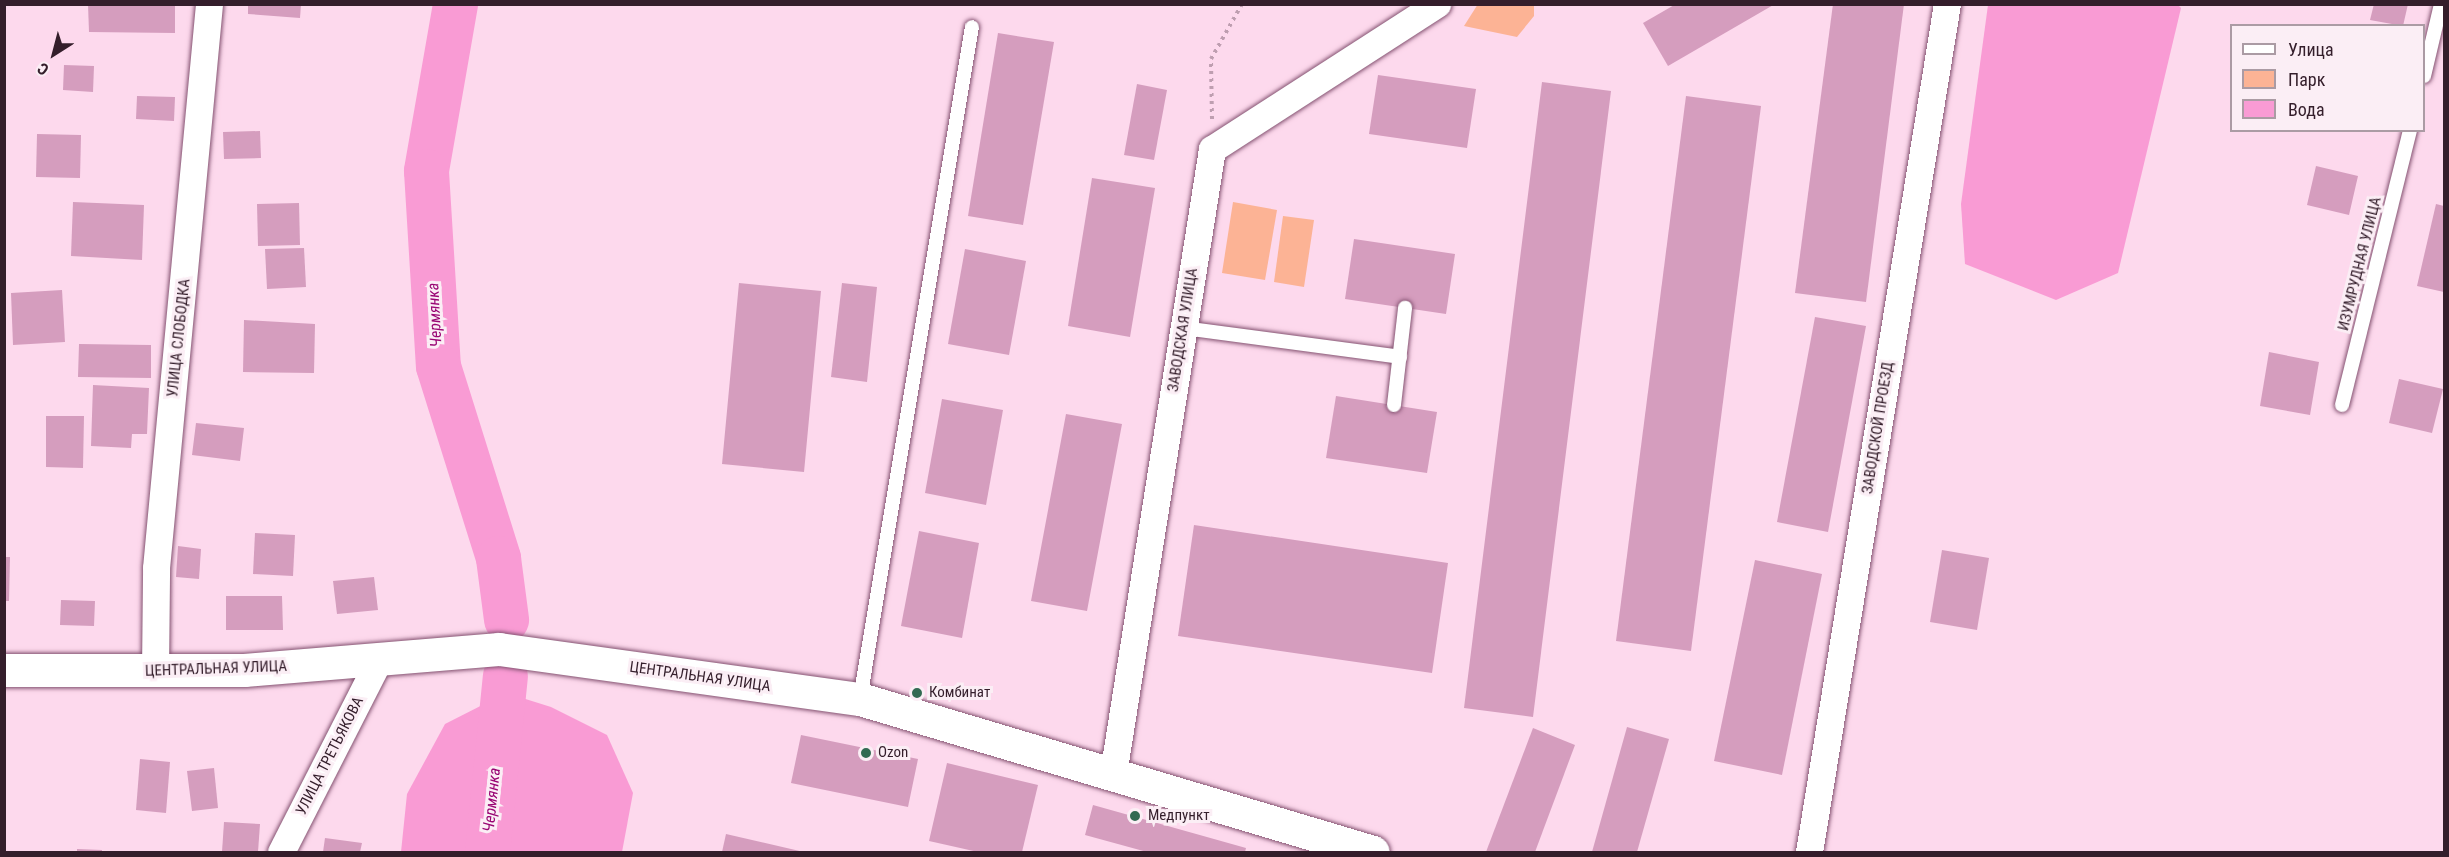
<!DOCTYPE html>
<meta charset="utf-8">
<style>
body{margin:0}
#map{position:relative;width:2449px;height:857px;overflow:hidden;background:#fdd9ed;font-family:"Roboto Condensed",sans-serif}
div>[style]{position:absolute}
.green>*{inset:0;background:#fcb395}
.water>*{inset:0;background:#f99bd4}
.river>*{height:45px;margin:-22.5px;padding:0 22.5px;transform-origin:22.5px;border-radius:22.5px;background:#f99bd4}
.building>*{inset:0;background:#d59dbe}
.path>*{height:4px;margin-top:-2px;transform-origin:0;background:repeating-linear-gradient(90deg,#be9eb0 0 3px,transparent 0 7.5px)}
.roads{filter:drop-shadow(0 0 2px #845271) drop-shadow(0 0 2px #845271)}
.lane>*{height:14px;margin:-7px;padding:0 7px;transform-origin:7px;border-radius:7px;background:#fff}
.street>*{height:27px;margin:-13.5px;padding:0 13.5px;transform-origin:13.5px;border-radius:13.5px;background:#fff}
.secondary>*{height:33px;margin:-16.5px;padding:0 16.5px;transform-origin:16.5px;border-radius:16.5px;background:#fff}
.dots>*{width:16px;height:16px;translate:-50% -50%;box-sizing:border-box;border:3px solid #fbeef5;border-radius:50%}
span{translate:-50% -50%;white-space:nowrap;text-align:center;line-height:1.15;-webkit-text-stroke:6px #fbeef5;paint-order:stroke}
.street-label{font-size:15px;color:#341e2b}
.poi-label{font-size:15px;color:#341e2b}
.left{translate:0 -50%;text-align:left}
.water-label{font-size:16px;color:#990573;font-style:italic}
.frame{position:absolute;inset:0;border:6px solid #341e2b;pointer-events:none}
.legend{position:absolute;left:2230px;top:24px;width:195px;height:108px;box-sizing:border-box;background:#fbeef5;border:2px solid #ab9ba4;margin:0;padding:8px 10px;list-style:none;font-size:18px;color:#341e2b}
.legend li{display:flex;align-items:center;gap:12px;height:30px}
.legend b{width:30px;border:2px solid #ab9ba4}
.north{position:absolute;left:24px;top:24px;width:60px;height:60px;-webkit-text-stroke:4px #fbeef5;paint-order:stroke;rotate:216deg;font-size:16px;font-weight:700;line-height:24px;text-align:center;color:#341e2b}
.north::after{content:'';display:block;margin:auto;width:21px;height:27px;background:#341e2b;clip-path:polygon(50% 0,100% 100%,50% 72%,0 100%)}
</style>
<div id="map">
<div class="green">
<i style="clip-path:polygon(1478px 4px,1534px 5px,1534px 16px,1517px 37px,1464px 26px)"></i>
<i style="clip-path:polygon(1233px 202px,1277px 210px,1265px 280px,1222px 273px)"></i>
<i style="clip-path:polygon(1283px 216px,1314px 220px,1304px 287px,1274px 282px)"></i>
</div>
<div class="water">
<i style="clip-path:polygon(2178px 5px,2181px 8px,2118px 273px,2056px 300px,1965px 264px,1961px 204px,1988px 5px)"></i>
<i style="clip-path:polygon(506px 693px,551px 707px,607px 735px,633px 793px,622px 852px,401px 852px,407px 794px,445px 724px)"></i>
</div>
<div class="river">
<i style="left:455px;top:4px;width:169px;rotate:99.9deg"></i>
<i style="left:426px;top:171px;width:195px;rotate:86.5deg"></i>
<i style="left:438px;top:366px;width:201px;rotate:72.6deg"></i>
<i style="left:498px;top:558px;width:62px;rotate:82.5deg"></i>
<i style="left:487px;top:852px;width:177px;rotate:-84.2deg"></i>
</div>
<div class="building">
<i style="clip-path:polygon(88px 4px,175px 4px,175px 33px,89px 32px)"></i>
<i style="clip-path:polygon(248px 4px,301px 4px,300px 18px,248px 14px)"></i>
<i style="clip-path:polygon(1676px 4px,1775px 4px,1668px 66px,1643px 23px)"></i>
<i style="clip-path:polygon(1833px 4px,1904px 4px,1866px 302px,1795px 293px)"></i>
<i style="clip-path:polygon(2374px 4px,2408px 4px,2403px 26px,2370px 20px)"></i>
<i style="clip-path:polygon(998px 33px,1054px 42px,1023px 225px,968px 216px)"></i>
<i style="clip-path:polygon(64px 65px,94px 66px,93px 92px,63px 90px)"></i>
<i style="clip-path:polygon(1378px 75px,1476px 89px,1467px 148px,1369px 134px)"></i>
<i style="clip-path:polygon(1542px 82px,1611px 91px,1533px 717px,1464px 708px)"></i>
<i style="clip-path:polygon(1137px 84px,1167px 90px,1154px 160px,1124px 155px)"></i>
<i style="clip-path:polygon(137px 96px,175px 97px,174px 121px,136px 119px)"></i>
<i style="clip-path:polygon(1686px 96px,1761px 106px,1691px 651px,1616px 641px)"></i>
<i style="clip-path:polygon(260px 131px,261px 158px,224px 159px,223px 132px)"></i>
<i style="clip-path:polygon(37px 134px,81px 135px,80px 178px,36px 177px)"></i>
<i style="clip-path:polygon(2316px 166px,2358px 176px,2349px 215px,2307px 205px)"></i>
<i style="clip-path:polygon(1092px 178px,1155px 188px,1130px 337px,1068px 326px)"></i>
<i style="clip-path:polygon(73px 202px,144px 205px,142px 260px,71px 256px)"></i>
<i style="clip-path:polygon(299px 203px,300px 245px,258px 246px,257px 204px)"></i>
<i style="clip-path:polygon(2436px 204px,2444px 206px,2444px 292px,2417px 286px)"></i>
<i style="clip-path:polygon(1354px 239px,1455px 254px,1446px 314px,1345px 299px)"></i>
<i style="clip-path:polygon(304px 248px,306px 287px,267px 289px,265px 249px)"></i>
<i style="clip-path:polygon(965px 249px,1026px 261px,1009px 355px,948px 344px)"></i>
<i style="clip-path:polygon(739px 283px,821px 291px,804px 472px,722px 464px)"></i>
<i style="clip-path:polygon(842px 283px,877px 287px,867px 382px,831px 377px)"></i>
<i style="clip-path:polygon(62px 290px,65px 342px,13px 345px,11px 293px)"></i>
<i style="clip-path:polygon(1815px 317px,1866px 326px,1828px 532px,1777px 522px)"></i>
<i style="clip-path:polygon(244px 320px,315px 324px,314px 373px,243px 372px)"></i>
<i style="clip-path:polygon(79px 344px,151px 345px,151px 378px,78px 377px)"></i>
<i style="clip-path:polygon(2269px 352px,2319px 362px,2310px 415px,2260px 406px)"></i>
<i style="clip-path:polygon(2399px 379px,2443px 389px,2432px 433px,2389px 423px)"></i>
<i style="clip-path:polygon(93px 385px,149px 388px,147px 434px,132px 434px,131px 448px,91px 446px)"></i>
<i style="clip-path:polygon(1336px 396px,1437px 412px,1427px 473px,1326px 458px)"></i>
<i style="clip-path:polygon(942px 399px,1003px 410px,986px 505px,925px 493px)"></i>
<i style="clip-path:polygon(1066px 414px,1122px 424px,1087px 611px,1031px 601px)"></i>
<i style="clip-path:polygon(46px 416px,84px 416px,83px 468px,46px 467px)"></i>
<i style="clip-path:polygon(196px 423px,244px 428px,240px 461px,192px 455px)"></i>
<i style="clip-path:polygon(1194px 525px,1448px 563px,1432px 673px,1178px 636px)"></i>
<i style="clip-path:polygon(919px 531px,979px 543px,962px 638px,901px 626px)"></i>
<i style="clip-path:polygon(255px 533px,295px 535px,293px 576px,253px 574px)"></i>
<i style="clip-path:polygon(178px 546px,201px 549px,199px 579px,176px 577px)"></i>
<i style="clip-path:polygon(1942px 550px,1989px 558px,1977px 630px,1930px 622px)"></i>
<i style="clip-path:polygon(4px 557px,10px 557px,9px 601px,4px 601px)"></i>
<i style="clip-path:polygon(1755px 560px,1822px 574px,1782px 775px,1714px 761px)"></i>
<i style="clip-path:polygon(374px 577px,378px 610px,337px 614px,333px 581px)"></i>
<i style="clip-path:polygon(226px 596px,282px 596px,283px 630px,226px 630px)"></i>
<i style="clip-path:polygon(61px 600px,95px 601px,94px 626px,60px 625px)"></i>
<i style="clip-path:polygon(1627px 727px,1669px 739px,1637px 852px,1592px 852px)"></i>
<i style="clip-path:polygon(1533px 728px,1575px 745px,1535px 852px,1486px 852px)"></i>
<i style="clip-path:polygon(801px 735px,918px 759px,908px 807px,791px 783px)"></i>
<i style="clip-path:polygon(140px 759px,170px 762px,166px 813px,136px 810px)"></i>
<i style="clip-path:polygon(947px 763px,1038px 785px,1022px 852px,978px 852px,929px 841px)"></i>
<i style="clip-path:polygon(214px 768px,218px 808px,192px 811px,187px 771px)"></i>
<i style="clip-path:polygon(1093px 805px,1246px 848px,1245px 852px,1147px 852px,1085px 835px)"></i>
<i style="clip-path:polygon(224px 822px,260px 824px,258px 852px,222px 852px)"></i>
<i style="clip-path:polygon(726px 834px,804px 852px,722px 852px)"></i>
<i style="clip-path:polygon(325px 838px,362px 843px,360px 852px,323px 852px)"></i>
<i style="clip-path:polygon(77px 849px,102px 850px,102px 852px,77px 852px)"></i>
</div>
<div class="path">
<i style="left:1212px;top:119px;width:60px;rotate:-91deg"></i>
<i style="left:1211px;top:59px;width:63px;rotate:-60.6deg"></i>
</div>
<div class="roads">
<div class="lane">
<i style="left:2424px;top:76px;width:74px;rotate:-76.7deg"></i>
<i style="left:1184px;top:328px;width:218px;rotate:7.6deg"></i>
<i style="left:1394px;top:405px;width:98px;rotate:-83.5deg"></i>
<i style="left:2342px;top:405px;width:283px;rotate:-76.1deg"></i>
<i style="left:860px;top:699px;width:681px;rotate:-80.54deg"></i>
</div>
<div class="street">
<i style="left:155px;top:672px;width:104px;rotate:-89.4deg"></i>
<i style="left:156px;top:568px;width:566px;rotate:-84.63deg"></i>
<i style="left:1113px;top:774px;width:633px;rotate:-81deg"></i>
<i style="left:1212px;top:149px;width:268px;rotate:-32.8deg"></i>
<i style="left:281px;top:852px;width:216px;rotate:-63deg"></i>
<i style="left:1809px;top:852px;width:859px;rotate:-80.76deg"></i>
</div>
<div class="secondary">
<i style="left:4px;top:670px;width:240px"></i>
<i style="left:244px;top:670px;width:256px;rotate:-4.7deg"></i>
<i style="left:499px;top:649px;width:364px;rotate:7.9deg"></i>
<i style="left:860px;top:699px;width:535px;rotate:16.61deg"></i>
</div>
</div>
<div class="dots">
<i style="left:917px;top:693px;background:#326a52"></i>
<i style="left:866px;top:753px;background:#326a52"></i>
<i style="left:1135px;top:816px;background:#326a52"></i>
</div>
<div class="street-label">
<span style="left:2360px;top:264px;rotate:-76deg">ИЗУМРУДНАЯ УЛИЦА</span>
<span style="left:1183px;top:330px;rotate:-81deg">ЗАВОДСКАЯ УЛИЦА</span>
<span style="left:179px;top:338px;rotate:-84deg">УЛИЦА СЛОБОДКА</span>
<span style="left:1878px;top:428px;rotate:-81deg">ЗАВОДСКОЙ ПРОЕЗД</span>
<span style="left:216px;top:669px;rotate:-2deg">ЦЕНТРАЛЬНАЯ УЛИЦА</span>
<span style="left:700px;top:677px;rotate:8deg">ЦЕНТРАЛЬНАЯ УЛИЦА</span>
<span style="left:330px;top:756px;rotate:-63deg">УЛИЦА ТРЕТЬЯКОВА</span>
</div>
<div class="poi-label">
<span class="left" style="left:929px;top:693px">Комбинат</span>
<span class="left" style="left:878px;top:753px">Ozon</span>
<span class="left" style="left:1148px;top:816px">Медпункт</span>
</div>
<div class="water-label">
<span style="left:435px;top:315px;rotate:-93deg">Чермянка</span>
<span style="left:492px;top:800px;rotate:-84deg">Чермянка</span>
</div>
<div class="frame"></div>
<ul class="legend">
<li><b style="height:8px;background:#fff"></b>Улица</li>
<li><b style="height:16px;background:#fcb395"></b>Парк</li>
<li><b style="height:16px;background:#f99bd4"></b>Вода</li>
</ul>
<div class="north">С</div>
</div>
